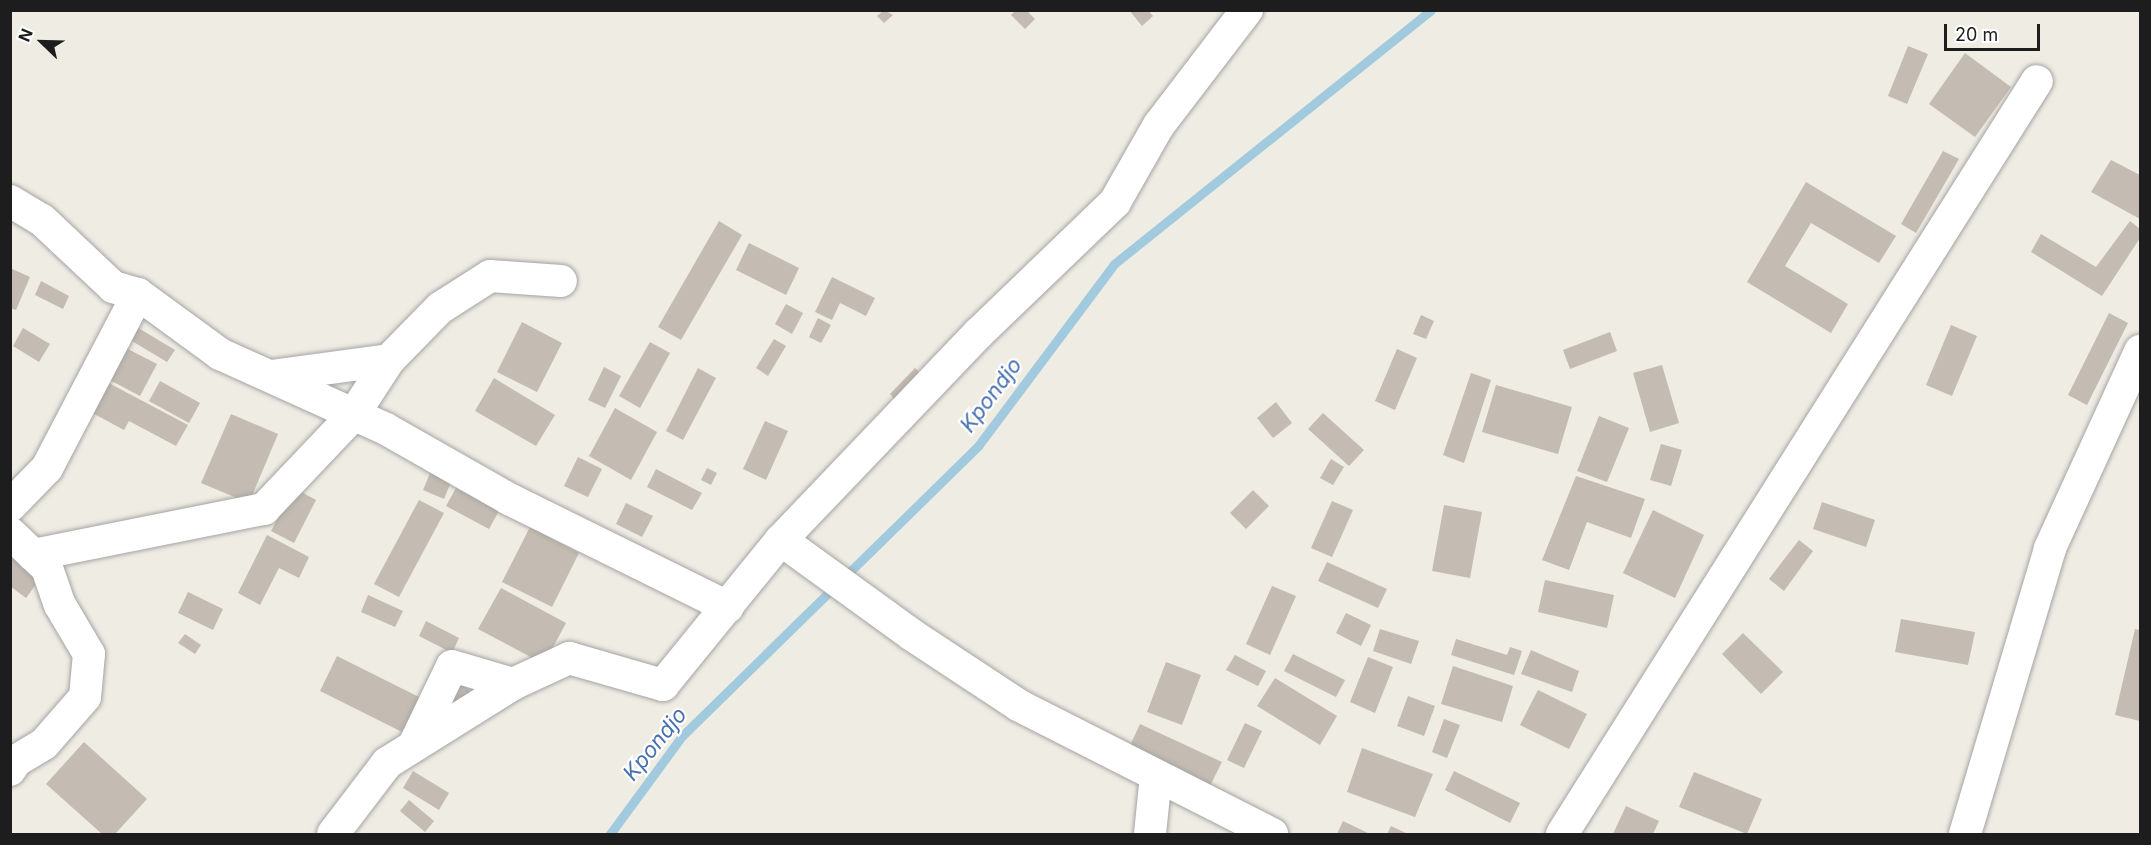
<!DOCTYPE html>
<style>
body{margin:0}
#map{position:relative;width:2151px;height:845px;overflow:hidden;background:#efece3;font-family:Inter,sans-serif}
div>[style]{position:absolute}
.stream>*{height:9px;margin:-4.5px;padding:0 4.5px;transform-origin:4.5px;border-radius:4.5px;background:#a1cadf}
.building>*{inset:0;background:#c4bbb2}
.roads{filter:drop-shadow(0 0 2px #a4a4a4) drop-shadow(0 0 2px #a4a4a4)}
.minor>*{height:32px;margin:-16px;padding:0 16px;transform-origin:16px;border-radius:16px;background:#fff}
span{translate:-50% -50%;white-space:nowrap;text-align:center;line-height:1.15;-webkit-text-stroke:4.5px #fff;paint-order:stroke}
.water-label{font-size:22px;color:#4670b1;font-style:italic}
.frame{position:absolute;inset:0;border:12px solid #1d1d1d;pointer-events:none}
.north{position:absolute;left:12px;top:12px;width:60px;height:60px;-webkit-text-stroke:4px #fff;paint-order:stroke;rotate:293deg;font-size:16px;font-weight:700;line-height:24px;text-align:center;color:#1d1d1d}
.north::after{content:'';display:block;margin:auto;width:21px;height:27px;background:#1d1d1d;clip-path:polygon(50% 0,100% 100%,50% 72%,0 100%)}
.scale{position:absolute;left:1944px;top:24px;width:96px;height:27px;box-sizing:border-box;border:3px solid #1d1d1d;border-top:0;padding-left:8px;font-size:18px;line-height:21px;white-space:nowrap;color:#1d1d1d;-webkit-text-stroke:4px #fff;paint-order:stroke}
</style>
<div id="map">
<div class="stream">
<i style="left:610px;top:834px;width:122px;rotate:-53.7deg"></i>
<i style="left:682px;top:736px;width:414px;rotate:-44.4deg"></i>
<i style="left:978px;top:446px;width:227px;rotate:-53.2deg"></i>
<i style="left:1114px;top:264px;width:406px;rotate:-38.7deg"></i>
</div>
<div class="building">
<i style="clip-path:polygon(884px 10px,893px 15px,884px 23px,877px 16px)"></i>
<i style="clip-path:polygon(1016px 10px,1026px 10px,1035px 19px,1025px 29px,1011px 15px)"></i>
<i style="clip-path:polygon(1129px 10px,1148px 10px,1153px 16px,1142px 26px)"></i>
<i style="clip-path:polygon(1908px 46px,1928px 54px,1907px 104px,1888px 96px)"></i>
<i style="clip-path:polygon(1965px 53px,2011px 87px,1975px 137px,1929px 104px)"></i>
<i style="clip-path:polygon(1943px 151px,1959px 159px,1916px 233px,1901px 224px)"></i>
<i style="clip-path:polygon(2111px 160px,2140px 175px,2140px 219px,2091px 192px)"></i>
<i style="clip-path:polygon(1806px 182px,1896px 236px,1879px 263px,1811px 223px,1785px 266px,1848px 304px,1831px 333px,1747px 282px)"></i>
<i style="clip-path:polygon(719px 221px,742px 235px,681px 340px,658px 327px)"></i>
<i style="clip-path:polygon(2130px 221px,2140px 229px,2140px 238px,2102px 296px,2031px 252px,2041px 234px,2096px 267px)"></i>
<i style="clip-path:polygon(749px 243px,799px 268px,786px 295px,736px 270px)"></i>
<i style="clip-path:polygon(10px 268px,30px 277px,16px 310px,10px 308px)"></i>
<i style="clip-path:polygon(832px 277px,875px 298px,866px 316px,840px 303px,832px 320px,815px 312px)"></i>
<i style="clip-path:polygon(41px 281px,69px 296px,63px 309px,35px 295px)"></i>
<i style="clip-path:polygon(786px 304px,803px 313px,792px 334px,775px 324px)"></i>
<i style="clip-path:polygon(2109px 313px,2128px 323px,2087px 405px,2068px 395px)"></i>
<i style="clip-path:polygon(1421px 315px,1434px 321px,1426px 339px,1413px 334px)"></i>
<i style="clip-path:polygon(818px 318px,831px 325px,821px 343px,809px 337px)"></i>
<i style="clip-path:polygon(522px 322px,562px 343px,537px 392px,497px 372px)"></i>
<i style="clip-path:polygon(1951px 325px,1977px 336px,1952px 396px,1926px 385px)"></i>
<i style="clip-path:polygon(135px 326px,175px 350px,167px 362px,127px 338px)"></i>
<i style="clip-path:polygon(23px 328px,50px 344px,39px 362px,13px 346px)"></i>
<i style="clip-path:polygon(1610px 332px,1617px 351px,1570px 369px,1563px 350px)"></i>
<i style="clip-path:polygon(774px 339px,786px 346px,768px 376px,756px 368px)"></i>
<i style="clip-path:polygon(650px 342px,670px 353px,640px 408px,619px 396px)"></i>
<i style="clip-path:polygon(122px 346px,157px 364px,140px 396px,106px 378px)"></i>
<i style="clip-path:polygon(1397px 349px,1417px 358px,1395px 410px,1375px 401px)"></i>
<i style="clip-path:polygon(1662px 365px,1679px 423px,1650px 432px,1633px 373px)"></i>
<i style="clip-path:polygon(604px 367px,621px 376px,605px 408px,588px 400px)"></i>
<i style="clip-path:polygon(698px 368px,716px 378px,683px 440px,666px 431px)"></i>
<i style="clip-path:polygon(915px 368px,924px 377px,899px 404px,890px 394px)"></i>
<i style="clip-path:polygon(1471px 373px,1491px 380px,1464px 463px,1443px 455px)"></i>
<i style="clip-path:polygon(494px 378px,555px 415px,536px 446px,475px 411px)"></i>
<i style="clip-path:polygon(103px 380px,188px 425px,176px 446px,129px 421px,124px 430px,87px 410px)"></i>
<i style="clip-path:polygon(160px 381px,200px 403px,189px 423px,149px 401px)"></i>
<i style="clip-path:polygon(1496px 385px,1572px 407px,1558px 454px,1482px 432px)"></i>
<i style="clip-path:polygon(1276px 402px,1292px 423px,1273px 438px,1257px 418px)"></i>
<i style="clip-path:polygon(615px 408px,657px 432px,631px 480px,589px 456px)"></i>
<i style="clip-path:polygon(1323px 413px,1364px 450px,1349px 466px,1308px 429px)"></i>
<i style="clip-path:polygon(231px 414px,278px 434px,249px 503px,201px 483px)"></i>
<i style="clip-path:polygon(1599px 416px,1629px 428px,1607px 482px,1577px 471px)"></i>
<i style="clip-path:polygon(765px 421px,788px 431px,766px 480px,743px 469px)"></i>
<i style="clip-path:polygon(1661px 444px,1682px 450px,1671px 486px,1650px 480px)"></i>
<i style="clip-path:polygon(578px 457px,602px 469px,588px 497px,564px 486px)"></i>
<i style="clip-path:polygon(1331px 459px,1344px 467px,1333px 485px,1320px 478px)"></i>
<i style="clip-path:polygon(707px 468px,717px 473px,711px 485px,701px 480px)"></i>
<i style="clip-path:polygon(656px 469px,702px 493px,692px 510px,647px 487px)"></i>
<i style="clip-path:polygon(430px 473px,451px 482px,444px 499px,423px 490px)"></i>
<i style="clip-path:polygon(1576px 476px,1645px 499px,1631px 538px,1587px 522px,1569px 570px,1542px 560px)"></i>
<i style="clip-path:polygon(294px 488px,316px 500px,294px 543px,271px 531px)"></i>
<i style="clip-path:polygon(456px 488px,499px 511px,489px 529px,446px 506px)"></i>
<i style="clip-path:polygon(1253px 490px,1269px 506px,1246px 529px,1230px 513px)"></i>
<i style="clip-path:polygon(419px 500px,444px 513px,399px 597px,374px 584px)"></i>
<i style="clip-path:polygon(1332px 501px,1353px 510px,1332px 557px,1311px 548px)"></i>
<i style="clip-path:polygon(1822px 502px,1875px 520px,1866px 547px,1813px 529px)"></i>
<i style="clip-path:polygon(626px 503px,653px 516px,642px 537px,616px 524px)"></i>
<i style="clip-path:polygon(1444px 505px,1482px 512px,1470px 578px,1432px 571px)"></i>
<i style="clip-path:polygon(1653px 510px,1704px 535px,1675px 598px,1623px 573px)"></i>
<i style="clip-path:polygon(530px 527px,579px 553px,552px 607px,502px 582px)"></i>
<i style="clip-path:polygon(267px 535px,309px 557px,299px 578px,279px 568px,260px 605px,238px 593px)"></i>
<i style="clip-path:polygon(1799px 540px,1813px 551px,1784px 591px,1769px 579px)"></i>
<i style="clip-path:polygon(16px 554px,43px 575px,26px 598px,10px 586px,10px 561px)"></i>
<i style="clip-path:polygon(1327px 562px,1387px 589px,1378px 608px,1318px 581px)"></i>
<i style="clip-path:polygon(1545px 580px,1614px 595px,1607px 628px,1538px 612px)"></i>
<i style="clip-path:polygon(1272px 586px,1296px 596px,1270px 655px,1246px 644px)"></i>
<i style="clip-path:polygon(501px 588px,566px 623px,544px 664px,478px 629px)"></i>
<i style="clip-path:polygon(188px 592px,223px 609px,213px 630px,178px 613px)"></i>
<i style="clip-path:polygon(368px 595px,403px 611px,395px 627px,361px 612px)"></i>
<i style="clip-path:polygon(1346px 613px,1371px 625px,1361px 646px,1336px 633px)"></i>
<i style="clip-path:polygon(1901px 619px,1975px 632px,1968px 665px,1895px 652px)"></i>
<i style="clip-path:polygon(426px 621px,459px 638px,452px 653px,419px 636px)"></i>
<i style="clip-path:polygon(1380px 629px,1419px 641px,1411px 664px,1373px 651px)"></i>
<i style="clip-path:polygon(2135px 629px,2140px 630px,2140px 721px,2115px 715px)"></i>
<i style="clip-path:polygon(1743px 633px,1783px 672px,1761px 694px,1722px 654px)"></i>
<i style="clip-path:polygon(185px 634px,201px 645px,195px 654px,178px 643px)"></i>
<i style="clip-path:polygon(1456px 639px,1507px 655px,1510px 647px,1522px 651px,1514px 675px,1451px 655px)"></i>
<i style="clip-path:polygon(1531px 650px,1579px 671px,1572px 692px,1521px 674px)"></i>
<i style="clip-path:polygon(1293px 654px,1345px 680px,1336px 697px,1284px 671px)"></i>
<i style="clip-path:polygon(1235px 655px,1266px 671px,1258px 686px,1226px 670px)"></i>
<i style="clip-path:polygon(337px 656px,427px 701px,410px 736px,320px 691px)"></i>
<i style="clip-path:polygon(1368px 657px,1393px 667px,1375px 713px,1350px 702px)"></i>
<i style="clip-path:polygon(1166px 662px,1201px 675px,1182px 725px,1147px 712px)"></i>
<i style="clip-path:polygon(1453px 666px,1513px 686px,1502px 722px,1441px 704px)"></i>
<i style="clip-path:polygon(1275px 678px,1337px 716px,1320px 745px,1257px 706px)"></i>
<i style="clip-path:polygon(459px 683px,467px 687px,471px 695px,454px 706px,450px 704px)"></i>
<i style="clip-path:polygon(1538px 690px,1587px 714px,1569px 749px,1520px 725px)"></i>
<i style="clip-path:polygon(1408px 696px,1435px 706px,1424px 736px,1397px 726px)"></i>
<i style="clip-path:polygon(1444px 719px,1460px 725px,1447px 758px,1432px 752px)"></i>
<i style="clip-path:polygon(1245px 723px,1262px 731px,1244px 768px,1227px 760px)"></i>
<i style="clip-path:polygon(1140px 724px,1222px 762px,1209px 788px,1128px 750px)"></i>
<i style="clip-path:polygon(84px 742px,147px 799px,115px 834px,102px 834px,46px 784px)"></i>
<i style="clip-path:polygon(1362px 748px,1433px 774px,1415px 817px,1347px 792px)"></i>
<i style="clip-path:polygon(413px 771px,449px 793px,439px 810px,403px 788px)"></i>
<i style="clip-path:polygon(1454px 771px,1520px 803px,1510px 823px,1445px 790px)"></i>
<i style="clip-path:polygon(1694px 772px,1762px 799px,1747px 834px,1679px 807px)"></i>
<i style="clip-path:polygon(409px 800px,434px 821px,425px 832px,400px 811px)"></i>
<i style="clip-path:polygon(1626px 806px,1659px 821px,1653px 834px,1613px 834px)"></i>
<i style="clip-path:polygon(1343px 821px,1370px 834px,1337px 834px)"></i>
<i style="clip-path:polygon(1391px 826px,1408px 834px,1387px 834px)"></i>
</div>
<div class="roads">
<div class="minor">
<i style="left:10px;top:201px;width:37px;rotate:31deg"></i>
<i style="left:42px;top:220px;width:98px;rotate:43.3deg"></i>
<i style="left:113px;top:287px;width:26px;rotate:16deg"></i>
<i style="left:138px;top:294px;width:102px;rotate:36.2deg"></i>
<i style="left:220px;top:354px;width:182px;rotate:24.3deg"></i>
<i style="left:386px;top:429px;width:142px;rotate:29.6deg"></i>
<i style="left:509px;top:499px;width:244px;rotate:26.3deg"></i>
<i style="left:271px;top:376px;width:119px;rotate:-7.7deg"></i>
<i style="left:389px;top:360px;width:73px;rotate:-45.6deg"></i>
<i style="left:440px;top:308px;width:59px;rotate:-32.6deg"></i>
<i style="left:490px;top:276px;width:71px;rotate:4deg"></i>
<i style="left:10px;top:506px;width:53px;rotate:-45.8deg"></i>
<i style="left:47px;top:468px;width:196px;rotate:-62.4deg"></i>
<i style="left:10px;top:533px;width:51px;rotate:43.4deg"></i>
<i style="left:47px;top:568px;width:39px;rotate:71deg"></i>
<i style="left:60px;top:605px;width:57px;rotate:59.4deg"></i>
<i style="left:89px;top:654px;width:43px;rotate:95.3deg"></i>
<i style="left:85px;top:697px;width:62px;rotate:131.1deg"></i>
<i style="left:44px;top:744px;width:33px;rotate:149deg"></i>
<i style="left:16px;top:761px;width:11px;rotate:124deg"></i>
<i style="left:781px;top:540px;width:286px;rotate:-46.3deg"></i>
<i style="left:979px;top:333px;width:189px;rotate:-43.9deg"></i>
<i style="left:1115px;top:202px;width:89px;rotate:-60.3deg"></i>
<i style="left:1159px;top:125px;width:145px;rotate:-52.6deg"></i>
<i style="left:33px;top:555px;width:236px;rotate:-11.3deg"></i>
<i style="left:264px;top:509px;width:131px;rotate:-46.5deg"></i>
<i style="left:354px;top:414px;width:64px;rotate:-57.1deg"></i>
<i style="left:415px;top:743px;width:85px;rotate:-64.3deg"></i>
<i style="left:452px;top:666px;width:64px;rotate:16.4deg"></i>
<i style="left:333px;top:834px;width:89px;rotate:-52.7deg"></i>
<i style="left:387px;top:763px;width:149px;rotate:-32.1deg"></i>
<i style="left:513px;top:684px;width:62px;rotate:-24.9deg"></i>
<i style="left:569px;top:658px;width:98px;rotate:16deg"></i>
<i style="left:663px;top:685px;width:187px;rotate:-50.9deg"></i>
<i style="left:781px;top:540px;width:162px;rotate:35.9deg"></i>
<i style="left:912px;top:635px;width:127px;rotate:33.4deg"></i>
<i style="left:1018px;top:705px;width:285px;rotate:26.9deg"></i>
<i style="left:1150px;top:834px;width:59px;rotate:-84.2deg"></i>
<i style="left:1562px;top:834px;width:890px;rotate:-57.76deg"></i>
<i style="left:1965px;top:834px;width:298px;rotate:-73.4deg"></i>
<i style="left:2050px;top:548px;width:217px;rotate:-65.4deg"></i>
</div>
</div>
<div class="water-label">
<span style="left:991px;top:395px;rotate:-53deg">Kpondjo</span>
<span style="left:655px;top:744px;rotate:-51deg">Kpondjo</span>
</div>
<div class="frame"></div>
<div class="north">N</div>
<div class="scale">20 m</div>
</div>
